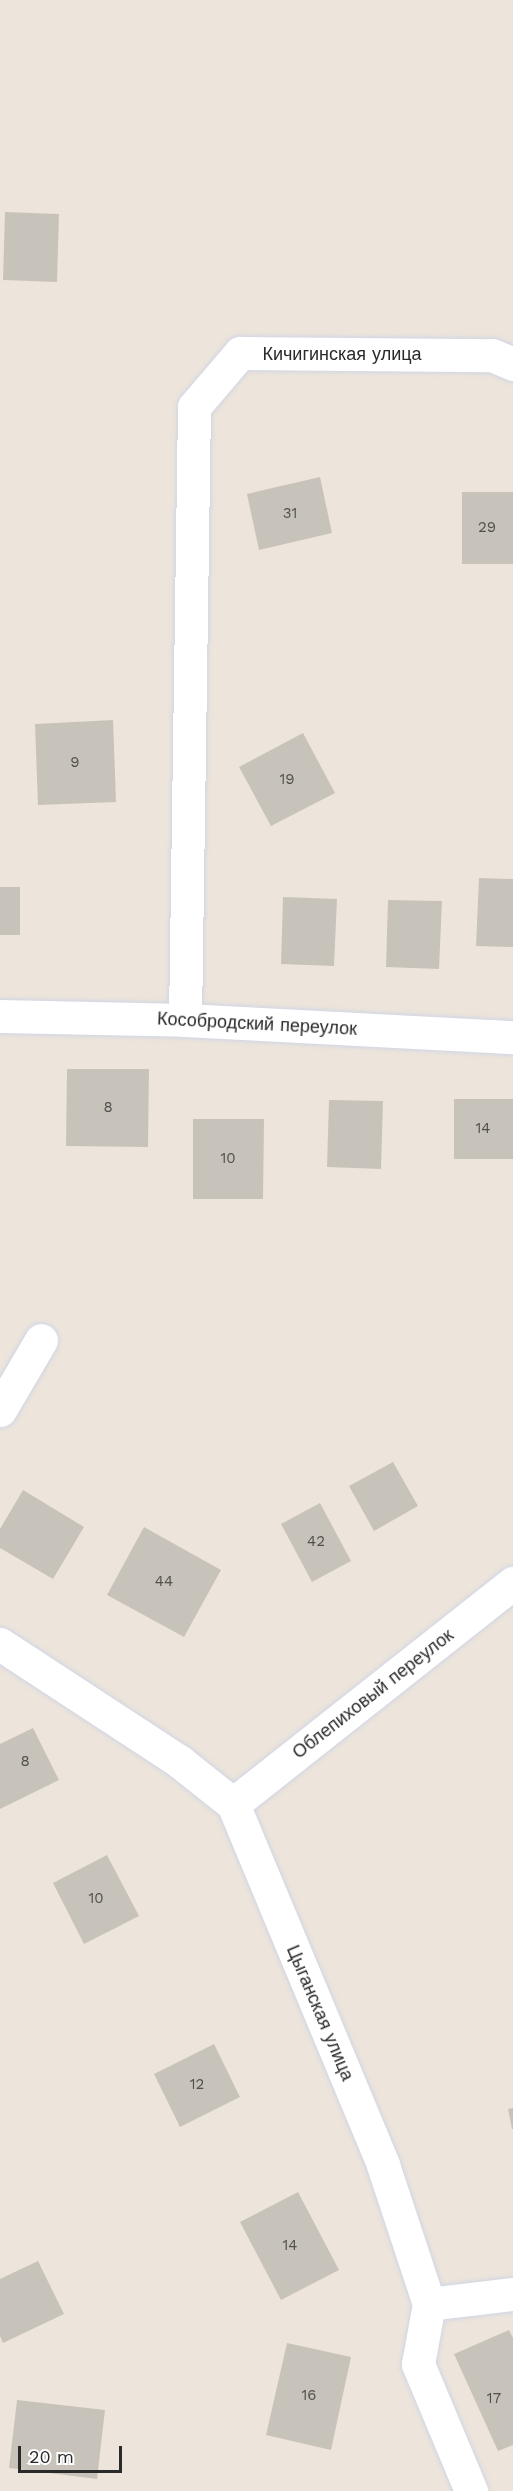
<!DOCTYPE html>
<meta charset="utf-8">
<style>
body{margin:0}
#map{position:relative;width:513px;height:2491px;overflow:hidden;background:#ede5db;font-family:"Work Sans",sans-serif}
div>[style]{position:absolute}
.building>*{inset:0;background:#c8c3ba}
.roads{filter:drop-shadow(0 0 2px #d1d5e4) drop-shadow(0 0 2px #d1d5e4)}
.minor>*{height:33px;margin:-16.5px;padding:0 16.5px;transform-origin:16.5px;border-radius:16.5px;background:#fff}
span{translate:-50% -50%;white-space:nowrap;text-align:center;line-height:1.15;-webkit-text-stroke:4.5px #fff;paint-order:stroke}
.number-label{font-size:15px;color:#52504e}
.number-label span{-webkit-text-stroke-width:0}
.street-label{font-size:18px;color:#2a2a2a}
.scale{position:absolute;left:18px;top:2446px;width:104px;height:27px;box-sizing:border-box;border:3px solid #2a2a2a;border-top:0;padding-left:8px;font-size:18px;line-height:21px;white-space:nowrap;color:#2a2a2a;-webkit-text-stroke:4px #fff;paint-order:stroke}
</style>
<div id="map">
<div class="building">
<i style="clip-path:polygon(5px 212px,59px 214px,57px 282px,3px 280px)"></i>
<i style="clip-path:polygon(320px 477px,332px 533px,259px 550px,247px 494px)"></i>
<i style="clip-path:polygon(462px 492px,513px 492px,513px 564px,462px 564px)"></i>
<i style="clip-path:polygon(113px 720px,116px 802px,38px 805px,35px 724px)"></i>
<i style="clip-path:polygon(303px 733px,335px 793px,271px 826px,239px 767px)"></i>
<i style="clip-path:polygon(479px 878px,513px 879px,513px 947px,476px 946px)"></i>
<i style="clip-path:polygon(0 887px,20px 887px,20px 935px,0 935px)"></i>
<i style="clip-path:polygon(283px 897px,337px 899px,334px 966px,281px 964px)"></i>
<i style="clip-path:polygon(388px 900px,442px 901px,439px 969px,386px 967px)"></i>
<i style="clip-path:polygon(67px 1069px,149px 1069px,148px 1147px,66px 1146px)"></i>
<i style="clip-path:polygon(454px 1099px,513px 1099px,513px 1159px,454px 1159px)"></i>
<i style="clip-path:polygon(329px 1100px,383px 1101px,381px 1169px,327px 1167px)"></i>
<i style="clip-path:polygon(193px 1119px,264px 1119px,263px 1199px,193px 1199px)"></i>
<i style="clip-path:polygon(393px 1462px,418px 1506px,374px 1531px,349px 1486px)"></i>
<i style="clip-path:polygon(23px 1490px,84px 1527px,53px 1579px,0 1548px,0 1529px)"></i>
<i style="clip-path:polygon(320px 1503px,351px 1561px,312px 1582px,281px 1524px)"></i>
<i style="clip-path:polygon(144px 1527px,221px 1570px,184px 1637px,107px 1595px)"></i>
<i style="clip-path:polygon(33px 1728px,59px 1780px,0 1809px,0 1744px)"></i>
<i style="clip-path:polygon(107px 1855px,139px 1916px,84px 1944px,53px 1883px)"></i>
<i style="clip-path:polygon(214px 2044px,240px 2097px,180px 2127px,154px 2074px)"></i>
<i style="clip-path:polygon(513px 2108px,513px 2129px,512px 2129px,508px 2109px)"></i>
<i style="clip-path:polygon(298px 2192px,339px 2270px,281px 2300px,240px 2222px)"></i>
<i style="clip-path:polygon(38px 2261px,64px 2314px,3px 2343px,0 2336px,0 2279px)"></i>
<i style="clip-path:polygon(509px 2330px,513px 2338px,513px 2445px,498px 2451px,454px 2354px)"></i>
<i style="clip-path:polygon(287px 2343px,351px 2357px,331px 2450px,266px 2435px)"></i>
<i style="clip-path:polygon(17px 2400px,105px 2410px,97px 2479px,9px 2468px)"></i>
</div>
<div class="roads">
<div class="minor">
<i style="left:0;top:1016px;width:185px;rotate:1.2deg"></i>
<i style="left:185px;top:1020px;width:328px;rotate:3deg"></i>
<i style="left:185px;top:1020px;width:613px;rotate:-89.16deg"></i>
<i style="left:194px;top:407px;width:71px;rotate:-49.6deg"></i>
<i style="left:240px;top:353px;width:252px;rotate:0.5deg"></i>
<i style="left:492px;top:355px;width:23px;rotate:23deg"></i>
<i style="left:0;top:1410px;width:81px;rotate:-59.6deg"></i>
<i style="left:0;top:1644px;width:215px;rotate:33.2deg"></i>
<i style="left:180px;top:1762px;width:68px;rotate:38.4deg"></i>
<i style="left:233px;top:1804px;width:391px;rotate:67.4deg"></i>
<i style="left:383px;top:2165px;width:146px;rotate:71.7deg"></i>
<i style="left:429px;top:2304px;width:61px;rotate:100.4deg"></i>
<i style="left:418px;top:2364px;width:138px;rotate:67.3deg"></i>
<i style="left:233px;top:1804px;width:357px;rotate:-38.3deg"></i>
<i style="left:429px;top:2304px;width:85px;rotate:-6.8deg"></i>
</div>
</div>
<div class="number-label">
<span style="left:290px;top:514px">31</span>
<span style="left:487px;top:528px">29</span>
<span style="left:75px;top:763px">9</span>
<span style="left:287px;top:780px">19</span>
<span style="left:108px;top:1108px">8</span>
<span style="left:483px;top:1129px">14</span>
<span style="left:228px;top:1159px">10</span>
<span style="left:316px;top:1542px">42</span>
<span style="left:164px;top:1582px">44</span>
<span style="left:25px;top:1762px">8</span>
<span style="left:96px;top:1899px">10</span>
<span style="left:197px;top:2085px">12</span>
<span style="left:290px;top:2246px">14</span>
<span style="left:309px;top:2396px">16</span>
<span style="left:494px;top:2399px">17</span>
</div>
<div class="street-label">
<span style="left:342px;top:354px">Кичигинская улица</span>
<span style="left:257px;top:1024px;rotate:3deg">Кособродский переулок</span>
<span style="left:373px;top:1694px;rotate:-38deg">Облепиховый переулок</span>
<span style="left:320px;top:2013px;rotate:67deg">Цыганская улица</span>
</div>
<div class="scale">20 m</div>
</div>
